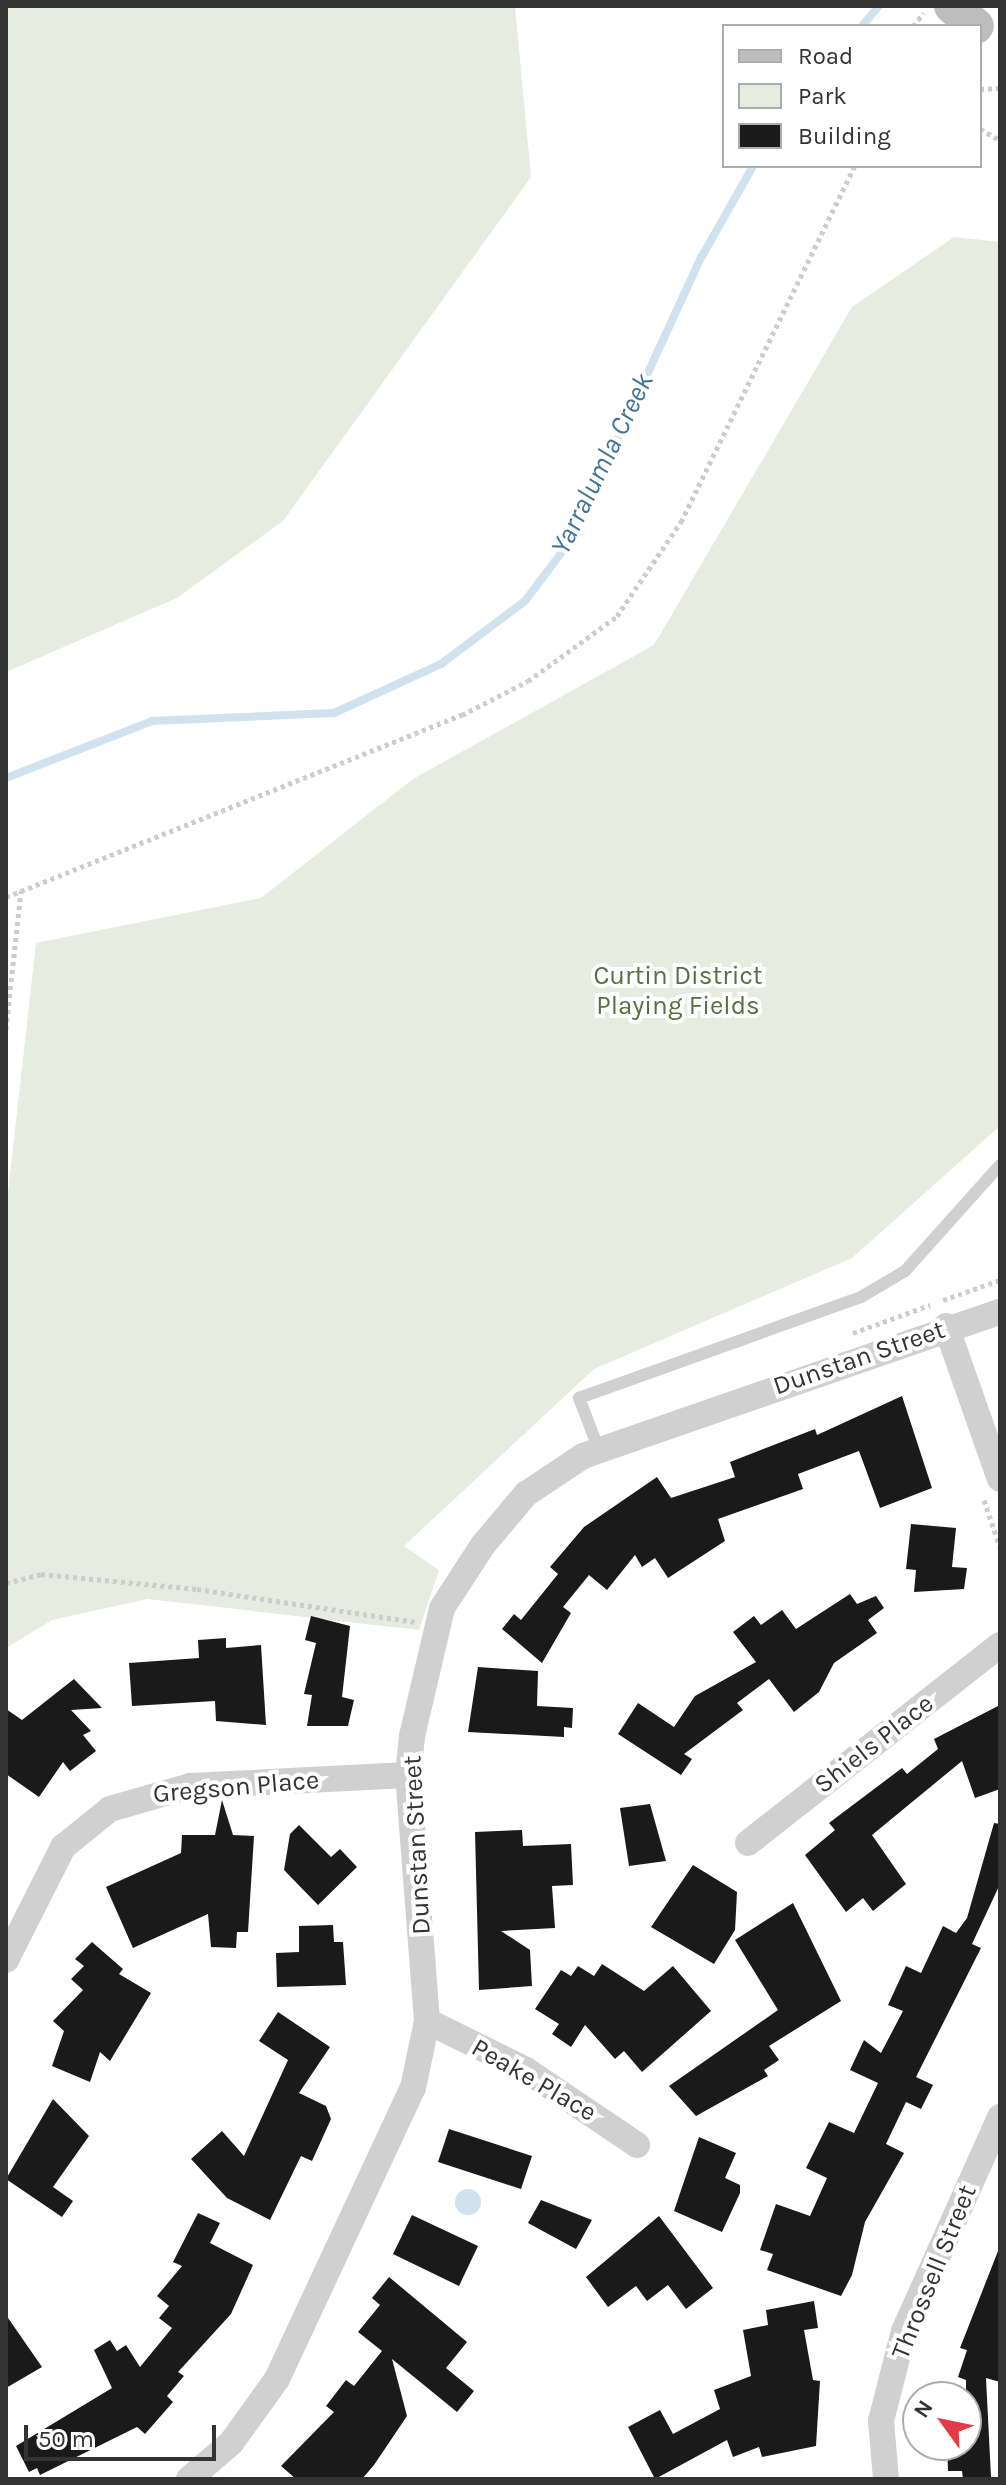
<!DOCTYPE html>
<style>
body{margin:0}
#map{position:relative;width:1006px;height:2485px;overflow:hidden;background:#fff;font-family:Karla,sans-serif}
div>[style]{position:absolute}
.green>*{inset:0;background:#e6ecdf}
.water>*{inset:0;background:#cfe2ee}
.round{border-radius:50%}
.stream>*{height:8px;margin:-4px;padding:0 4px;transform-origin:4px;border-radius:4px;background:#cfe2ee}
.building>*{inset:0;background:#1a1a1a}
.path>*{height:5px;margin-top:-2.5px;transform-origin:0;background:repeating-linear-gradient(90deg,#cdcdcd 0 4px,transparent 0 8px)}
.service>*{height:12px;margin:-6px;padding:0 6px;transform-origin:6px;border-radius:6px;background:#d0d0d0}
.minor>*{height:26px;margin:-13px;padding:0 13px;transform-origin:13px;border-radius:13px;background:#d0d0d0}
.secondary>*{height:36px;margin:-18px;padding:0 18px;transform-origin:18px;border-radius:18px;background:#bdbdbd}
span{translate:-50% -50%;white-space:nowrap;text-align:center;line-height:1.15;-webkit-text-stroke:8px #fff;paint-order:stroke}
.park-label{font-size:26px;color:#56703f}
.street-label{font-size:26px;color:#333}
.water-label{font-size:28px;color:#3f7597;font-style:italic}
.frame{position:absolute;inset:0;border:8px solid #333;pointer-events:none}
.legend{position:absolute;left:722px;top:24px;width:260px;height:144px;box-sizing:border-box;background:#fff;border:2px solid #adadad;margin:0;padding:10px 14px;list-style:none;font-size:24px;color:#333}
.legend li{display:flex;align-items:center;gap:16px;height:40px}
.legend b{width:40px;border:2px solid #adadad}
.north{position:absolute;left:902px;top:2381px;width:80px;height:80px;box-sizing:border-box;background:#fff;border:2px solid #adadad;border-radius:50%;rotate:303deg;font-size:22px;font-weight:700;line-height:32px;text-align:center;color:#333}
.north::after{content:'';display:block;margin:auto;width:28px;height:36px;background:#e63946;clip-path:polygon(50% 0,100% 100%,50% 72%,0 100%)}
.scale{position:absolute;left:24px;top:2425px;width:192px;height:36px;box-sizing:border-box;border:4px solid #333;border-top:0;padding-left:10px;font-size:24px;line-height:28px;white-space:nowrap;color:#333;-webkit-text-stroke:6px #fff;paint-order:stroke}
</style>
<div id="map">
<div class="green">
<i style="clip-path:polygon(6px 6px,515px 6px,531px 177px,283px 521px,177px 598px,6px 672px)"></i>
<i style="clip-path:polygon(954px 237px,1000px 242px,1000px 1126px,852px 1258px,594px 1369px,404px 1546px,439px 1570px,419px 1630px,148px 1599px,52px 1620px,6px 1648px,6px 1211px,36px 943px,261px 898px,413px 779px,654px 645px,852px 307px)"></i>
</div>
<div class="water">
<i class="round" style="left:455px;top:2189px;width:26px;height:26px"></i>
</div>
<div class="stream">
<i style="left:862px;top:26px;width:26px;rotate:-50deg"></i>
<i style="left:6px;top:778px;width:157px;rotate:-21.3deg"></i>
<i style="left:152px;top:721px;width:182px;rotate:-2.5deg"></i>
<i style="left:334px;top:713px;width:118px;rotate:-24.6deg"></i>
<i style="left:441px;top:664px;width:105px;rotate:-36.9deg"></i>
<i style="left:525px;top:601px;width:76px;rotate:-53deg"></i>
<i style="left:571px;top:540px;width:311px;rotate:-65.3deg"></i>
<i style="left:701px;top:258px;width:106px;rotate:-60.5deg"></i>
</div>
<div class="building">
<i style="clip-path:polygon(902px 1396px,932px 1488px,880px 1508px,859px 1451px,798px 1474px,803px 1489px,718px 1519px,725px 1541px,668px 1578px,655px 1558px,642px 1567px,635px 1555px,607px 1590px,589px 1575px,563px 1607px,571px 1613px,542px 1663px,502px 1629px,514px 1614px,521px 1620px,558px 1574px,550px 1567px,584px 1527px,657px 1477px,671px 1498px,735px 1477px,730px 1462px,815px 1429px,817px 1435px)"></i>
<i style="clip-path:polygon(911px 1524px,956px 1528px,952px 1567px,967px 1568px,964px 1589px,914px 1592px,916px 1570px,906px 1569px)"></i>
<i style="clip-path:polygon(850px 1594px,857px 1604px,876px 1596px,884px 1608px,868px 1620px,877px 1633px,834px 1663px,819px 1692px,794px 1712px,769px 1679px,737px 1703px,743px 1710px,684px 1754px,692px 1759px,681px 1775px,618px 1734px,638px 1703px,674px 1727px,695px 1696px,756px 1662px,733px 1632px,754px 1616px,761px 1625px,782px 1610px,796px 1629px)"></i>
<i style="clip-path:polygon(311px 1616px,350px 1626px,342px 1697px,354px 1700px,348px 1726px,307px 1726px,312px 1695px,304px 1694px,316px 1643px,305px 1640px)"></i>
<i style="clip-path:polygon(226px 1638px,226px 1648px,261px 1645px,266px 1725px,216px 1721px,215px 1701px,132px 1706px,129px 1663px,199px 1658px,198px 1640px)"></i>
<i style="clip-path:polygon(478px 1667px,538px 1671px,537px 1706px,573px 1708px,572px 1728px,564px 1727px,564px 1737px,468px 1732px)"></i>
<i style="clip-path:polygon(74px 1679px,102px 1708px,71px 1710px,91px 1731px,83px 1735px,96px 1751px,70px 1771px,63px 1762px,39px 1797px,6px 1774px,6px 1709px,22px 1720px)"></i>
<i style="clip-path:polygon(1000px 1705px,1000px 1789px,975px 1798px,962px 1761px,872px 1835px,906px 1884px,873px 1911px,863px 1898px,846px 1912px,805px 1855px,835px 1830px,829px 1823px,902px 1768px,907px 1774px,938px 1749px,934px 1739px)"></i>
<i style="clip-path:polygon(222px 1800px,233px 1835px,254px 1836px,248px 1932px,237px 1932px,236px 1948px,211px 1947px,208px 1914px,133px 1948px,106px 1887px,181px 1853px,182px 1835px,215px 1835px)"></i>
<i style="clip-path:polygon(650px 1804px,666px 1861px,629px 1866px,620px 1808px)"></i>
<i style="clip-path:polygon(994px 1823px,1000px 1824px,1000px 1884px,972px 1944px,981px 1948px,916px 2077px,933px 2085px,921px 2109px,906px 2102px,886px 2144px,904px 2153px,865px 2222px,852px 2275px,841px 2296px,767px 2270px,773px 2254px,760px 2250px,776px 2204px,810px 2216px,827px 2178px,806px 2168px,829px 2122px,854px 2133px,878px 2083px,850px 2070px,864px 2040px,881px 2053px,903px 2011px,888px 2005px,906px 1966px,921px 1973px,943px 1926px,956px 1933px,967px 1918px)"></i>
<i style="clip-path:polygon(299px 1825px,331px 1857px,340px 1849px,357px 1867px,318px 1905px,284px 1870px,290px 1834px)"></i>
<i style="clip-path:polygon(522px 1830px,523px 1846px,571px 1844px,573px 1885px,552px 1886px,555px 1928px,501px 1931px,530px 1950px,532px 1986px,479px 1990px,475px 1832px)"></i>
<i style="clip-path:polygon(693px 1865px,737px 1892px,735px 1930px,714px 1964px,651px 1927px)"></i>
<i style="clip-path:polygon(793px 1903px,841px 2001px,769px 2046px,779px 2060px,764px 2070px,768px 2076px,696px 2116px,669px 2086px,778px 2010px,735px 1940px)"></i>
<i style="clip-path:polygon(333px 1925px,334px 1942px,343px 1942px,346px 1985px,277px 1987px,276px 1953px,299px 1952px,299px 1926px)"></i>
<i style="clip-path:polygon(92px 1942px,123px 1969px,119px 1974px,151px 1993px,110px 2061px,100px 2052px,90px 2082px,52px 2066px,64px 2031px,53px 2021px,83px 1990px,71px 1979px,84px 1966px,75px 1959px)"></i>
<i style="clip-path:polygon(602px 1964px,644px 1991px,673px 1966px,711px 2011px,642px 2072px,624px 2051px,615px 2059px,585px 2025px,571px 2047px,552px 2034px,559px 2024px,535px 2009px,561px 1970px,571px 1976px,578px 1966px,594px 1976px)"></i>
<i style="clip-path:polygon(278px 2012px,330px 2047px,299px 2093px,326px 2106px,331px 2119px,312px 2161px,301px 2156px,270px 2220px,227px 2198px,191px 2159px,222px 2131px,244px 2156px,288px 2060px,259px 2041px)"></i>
<i style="clip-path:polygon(53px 2099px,89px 2136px,53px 2187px,73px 2201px,62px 2217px,6px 2179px)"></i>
<i style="clip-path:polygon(449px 2129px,532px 2156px,521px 2189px,438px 2162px)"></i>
<i style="clip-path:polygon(699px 2137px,736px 2153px,725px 2178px,740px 2185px,740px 2193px,722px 2232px,674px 2211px)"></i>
<i style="clip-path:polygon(541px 2200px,592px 2220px,576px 2249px,528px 2223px)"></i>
<i style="clip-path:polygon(198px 2213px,220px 2223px,210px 2243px,253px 2265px,231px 2314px,178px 2372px,184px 2376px,167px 2396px,173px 2402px,145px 2434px,137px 2427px,40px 2475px,37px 2468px,29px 2472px,16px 2446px,112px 2388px,94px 2350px,110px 2340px,117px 2351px,126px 2345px,140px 2367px,172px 2328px,159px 2318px,169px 2306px,157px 2296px,182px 2266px,173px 2262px)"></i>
<i style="clip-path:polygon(412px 2215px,478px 2246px,459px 2286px,393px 2254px)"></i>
<i style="clip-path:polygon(659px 2216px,713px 2288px,686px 2309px,668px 2285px,647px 2301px,636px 2286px,608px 2307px,586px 2277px)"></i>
<i style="clip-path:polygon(1000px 2246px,1000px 2382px,986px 2378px,991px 2477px,963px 2479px,962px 2471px,948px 2471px,947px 2445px,966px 2445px,966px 2380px,958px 2377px,967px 2350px,960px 2348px)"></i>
<i style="clip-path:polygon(389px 2277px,467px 2342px,446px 2368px,474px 2391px,457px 2412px,392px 2359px,407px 2416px,374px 2465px,362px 2479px,296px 2479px,281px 2466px,334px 2412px,326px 2406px,346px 2380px,354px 2386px,382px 2351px,358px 2332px,380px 2305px,372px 2298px)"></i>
<i style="clip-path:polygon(814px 2301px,818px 2328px,804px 2330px,813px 2380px,820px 2381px,816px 2446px,762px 2457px,759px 2447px,733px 2457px,727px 2440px,655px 2479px,628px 2427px,660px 2410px,673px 2434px,720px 2409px,714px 2390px,751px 2376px,743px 2330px,768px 2325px,766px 2310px)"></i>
<i style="clip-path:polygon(6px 2315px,42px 2367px,6px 2388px)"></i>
</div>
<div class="path">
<i style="left:913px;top:26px;width:17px;rotate:-50deg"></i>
<i style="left:980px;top:89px;width:20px;rotate:-3deg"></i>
<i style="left:980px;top:129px;width:23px;rotate:29deg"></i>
<i style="left:6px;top:897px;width:491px;rotate:-21.8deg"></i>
<i style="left:462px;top:715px;width:74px;rotate:-27.3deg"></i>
<i style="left:528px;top:681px;width:110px;rotate:-36.1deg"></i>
<i style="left:617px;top:616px;width:114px;rotate:-55.8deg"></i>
<i style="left:681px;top:522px;width:396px;rotate:-64deg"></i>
<i style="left:6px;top:1029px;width:139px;rotate:-83.8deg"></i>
<i style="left:943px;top:1300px;width:60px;rotate:-19.3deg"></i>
<i style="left:853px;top:1333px;width:82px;rotate:-20deg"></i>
<i style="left:984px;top:1500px;width:50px;rotate:71.2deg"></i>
<i style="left:6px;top:1583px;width:36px;rotate:-14deg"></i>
<i style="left:41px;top:1574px;width:157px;rotate:5.5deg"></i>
<i style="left:197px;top:1589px;width:221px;rotate:8.6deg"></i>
</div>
<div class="service">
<i style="left:599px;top:1450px;width:56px;rotate:-111deg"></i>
<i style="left:579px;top:1398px;width:300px;rotate:-19.7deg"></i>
<i style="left:861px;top:1297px;width:51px;rotate:-30.6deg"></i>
<i style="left:905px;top:1271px;width:142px;rotate:-48.1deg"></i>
</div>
<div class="minor">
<i style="left:946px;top:1326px;width:162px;rotate:70.6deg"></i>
<i style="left:748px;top:1843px;width:320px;rotate:-38.2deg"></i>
<i style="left:6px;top:1960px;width:127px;rotate:-63.2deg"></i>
<i style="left:63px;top:1847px;width:60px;rotate:-39deg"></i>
<i style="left:110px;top:1809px;width:83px;rotate:-16deg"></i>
<i style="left:190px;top:1786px;width:218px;rotate:-2.9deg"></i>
<i style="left:427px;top:2021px;width:110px;rotate:26.3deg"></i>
<i style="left:526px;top:2070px;width:134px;rotate:34deg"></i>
<i style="left:189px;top:2479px;width:55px;rotate:-40.6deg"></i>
<i style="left:231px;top:2443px;width:79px;rotate:-54.3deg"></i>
<i style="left:277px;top:2379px;width:321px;rotate:-65deg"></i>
<i style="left:413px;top:2088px;width:68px;rotate:-78.2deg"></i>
<i style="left:427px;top:2021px;width:247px;rotate:-94.4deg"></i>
<i style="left:408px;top:1775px;width:39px;rotate:-84deg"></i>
<i style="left:412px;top:1736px;width:131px;rotate:-76.8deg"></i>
<i style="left:442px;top:1608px;width:75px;rotate:-56.9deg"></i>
<i style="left:483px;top:1545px;width:67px;rotate:-49.9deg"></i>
<i style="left:526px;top:1494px;width:69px;rotate:-33.7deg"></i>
<i style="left:583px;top:1456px;width:441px;rotate:-19.1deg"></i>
<i style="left:886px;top:2479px;width:58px;rotate:-94.9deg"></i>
<i style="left:881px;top:2421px;width:93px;rotate:-75.7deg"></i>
<i style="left:904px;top:2331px;width:235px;rotate:-65.8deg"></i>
</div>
<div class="secondary">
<i style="left:952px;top:6px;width:31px;rotate:40deg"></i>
</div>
<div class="park-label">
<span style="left:678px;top:991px">Curtin District<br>Playing Fields</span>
</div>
<div class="street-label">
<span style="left:859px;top:1358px;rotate:-19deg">Dunstan Street</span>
<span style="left:874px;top:1744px;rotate:-38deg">Shiels Place</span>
<span style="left:236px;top:1787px;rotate:-5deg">Gregson Place</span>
<span style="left:417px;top:1845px;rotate:-93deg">Dunstan Street</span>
<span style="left:534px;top:2080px;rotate:30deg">Peake Place</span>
<span style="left:934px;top:2272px;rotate:-68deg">Throssell Street</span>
</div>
<div class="water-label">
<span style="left:602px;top:464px;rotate:-64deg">Yarralumla Creek</span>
</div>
<div class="frame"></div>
<ul class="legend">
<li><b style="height:10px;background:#bdbdbd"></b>Road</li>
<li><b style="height:22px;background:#e6ecdf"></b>Park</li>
<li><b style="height:22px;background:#1a1a1a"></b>Building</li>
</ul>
<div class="north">N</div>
<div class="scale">50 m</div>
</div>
